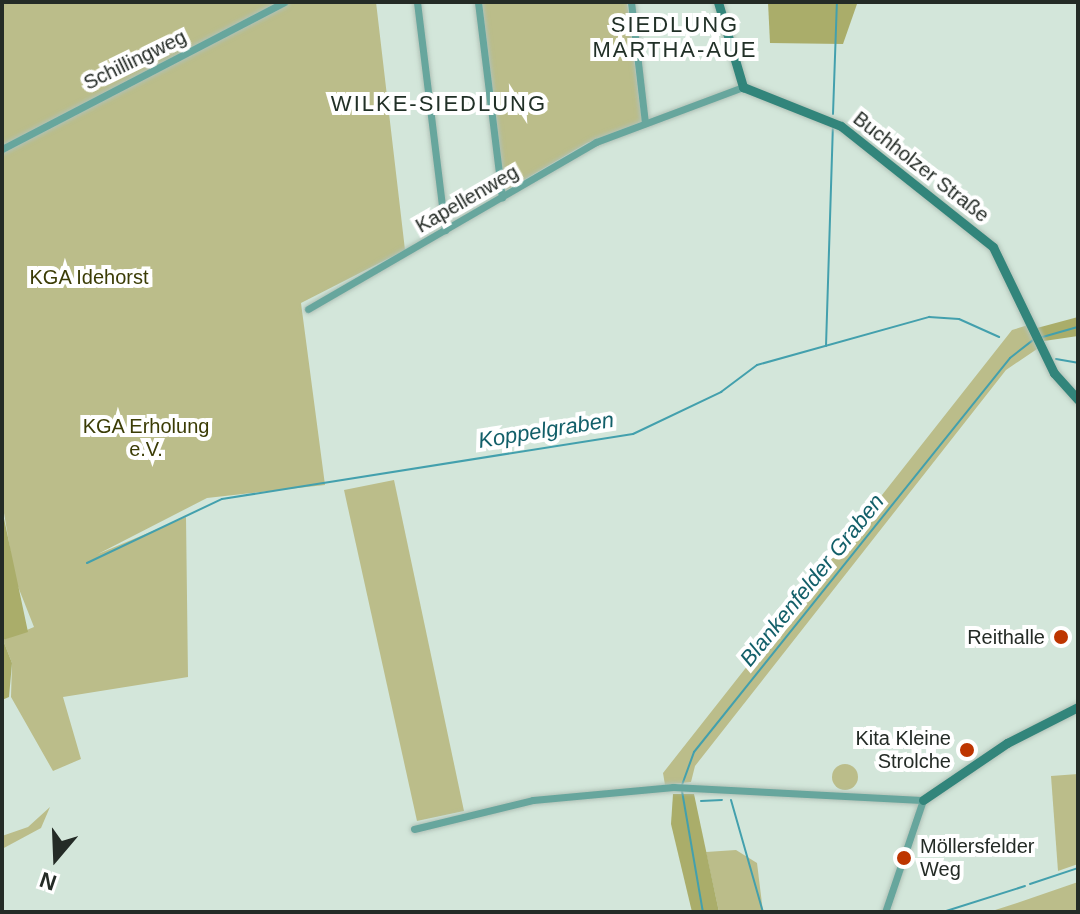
<!DOCTYPE html>
<meta charset="utf-8">
<style>
body{margin:0}
#map{position:relative;width:1080px;height:914px;overflow:hidden;background:#d3e6da;font-family:Helvetica,sans-serif}
div>[style]{position:absolute}
.green>*{inset:0;background:#bbbd8a}
.round{border-radius:50%}
.forest>*{inset:0;background:#aaad6a}
.stream>*{height:2px;margin:-1px;padding:0 1px;transform-origin:1px;border-radius:1px;background:#43a0ad}
.roads{filter:drop-shadow(0 0 2px #b0c1b6) drop-shadow(0 0 2px #b0c1b6)}
.street>*{height:7px;margin:-3.5px;padding:0 3.5px;transform-origin:3.5px;border-radius:3.5px;background:#67a69d}
.secondary>*{height:9px;margin:-4.5px;padding:0 4.5px;transform-origin:4.5px;border-radius:4.5px;background:#32857b}
.dots>*{width:22px;height:22px;translate:-50% -50%;box-sizing:border-box;border:4px solid #fff;border-radius:50%}
span{translate:-50% -50%;white-space:nowrap;text-align:center;line-height:1.15;-webkit-text-stroke:8px #fff;paint-order:stroke}
.street-label{font-size:20px;color:#242b26}
.park-label{font-size:20px;color:#3b3c05}
.poi-label{font-size:20px;color:#242b26}
.right{translate:-100% -50%;text-align:right}
.left{translate:0 -50%;text-align:left}
.neighbourhood-label{font-size:22px;color:#213027;letter-spacing:2px}
.water-label{font-size:22px;color:#125f69;font-style:italic}
.frame{position:absolute;inset:0;border:4px solid #242b26;pointer-events:none}
.north{position:absolute;left:16px;top:818px;width:80px;height:80px;-webkit-text-stroke:6px #fff;paint-order:stroke;rotate:199deg;font-size:22px;font-weight:700;line-height:32px;text-align:center;color:#242b26}
.north::after{content:'';display:block;margin:auto;width:28px;height:36px;background:#242b26;clip-path:polygon(50% 0,100% 100%,50% 72%,0 100%)}
</style>
<div id="map">
<div class="green">
<i style="clip-path:polygon(2px 2px,376px 2px,405px 250px,301px 303px,325px 485px,207px 498px,98px 554px,186px 517px,188px 677px,63px 697px,81px 759px,53px 771px,11px 697px,12px 663px,3px 640px,34px 627px,15px 579px,2px 501px)"></i>
<i style="clip-path:polygon(482px 2px,627px 2px,642px 123px,587px 143px,505px 191px)"></i>
<i style="clip-path:polygon(1028px 325px,1037px 349px,1006px 370px,695px 766px,691px 782px,665px 785px,663px 773px,1012px 330px)"></i>
<i style="clip-path:polygon(394px 480px,464px 811px,417px 821px,344px 490px)"></i>
<i class="round" style="left:832px;top:764px;width:26px;height:26px"></i>
<i style="clip-path:polygon(1078px 774px,1078px 864px,1058px 871px,1051px 776px)"></i>
<i style="clip-path:polygon(50px 807px,41px 828px,2px 849px,2px 836px,28px 827px)"></i>
<i style="clip-path:polygon(736px 850px,757px 863px,763px 912px,719px 912px,706px 852px)"></i>
<i style="clip-path:polygon(1078px 882px,1078px 912px,989px 912px,1017px 903px)"></i>
</div>
<div class="forest">
<i style="clip-path:polygon(768px 2px,855px 2px,857px 4px,843px 44px,770px 43px)"></i>
<i style="clip-path:polygon(1078px 317px,1078px 336px,1044px 341px,1037px 328px)"></i>
<i style="clip-path:polygon(2px 509px,28px 632px,3px 640px,12px 663px,9px 697px,2px 700px)"></i>
<i style="clip-path:polygon(673px 794px,694px 794px,719px 912px,692px 912px,671px 824px)"></i>
</div>
<div class="stream">
<i style="left:833px;top:114px;width:112px;rotate:-88deg"></i>
<i style="left:1039px;top:338px;width:41px;rotate:-15.8deg"></i>
<i style="left:826px;top:346px;width:217px;rotate:-88.2deg"></i>
<i style="left:1056px;top:359px;width:22px;rotate:10deg"></i>
<i style="left:87px;top:563px;width:149px;rotate:-25.4deg"></i>
<i style="left:222px;top:499px;width:416px;rotate:-9deg"></i>
<i style="left:633px;top:434px;width:98px;rotate:-25.5deg"></i>
<i style="left:721px;top:392px;width:45px;rotate:-36.9deg"></i>
<i style="left:757px;top:365px;width:179px;rotate:-15.6deg"></i>
<i style="left:929px;top:317px;width:30px;rotate:4deg"></i>
<i style="left:959px;top:319px;width:44px;rotate:24.2deg"></i>
<i style="left:682px;top:785px;width:35px;rotate:-70deg"></i>
<i style="left:694px;top:752px;width:505px;rotate:-51.27deg"></i>
<i style="left:1010px;top:358px;width:29px;rotate:-38deg"></i>
<i style="left:682px;top:791px;width:123px;rotate:80.2deg"></i>
<i style="left:731px;top:800px;width:116px;rotate:74.1deg"></i>
<i style="left:701px;top:801px;width:21px;rotate:-3deg"></i>
<i style="left:1030px;top:884px;width:51px;rotate:-18.4deg"></i>
<i style="left:943px;top:912px;width:86px;rotate:-17.6deg"></i>
</div>
<div class="roads">
<div class="street">
<i style="left:417px;top:2px;width:230px;rotate:83deg"></i>
<i style="left:478px;top:2px;width:197px;rotate:83deg"></i>
<i style="left:631px;top:2px;width:122px;rotate:83.4deg"></i>
<i style="left:2px;top:149px;width:318px;rotate:-27.5deg"></i>
<i style="left:308px;top:309px;width:333px;rotate:-30.1deg"></i>
<i style="left:596px;top:142px;width:157px;rotate:-20.5deg"></i>
<i style="left:414px;top:829px;width:122px;rotate:-13.7deg"></i>
<i style="left:533px;top:800px;width:141px;rotate:-5.3deg"></i>
<i style="left:673px;top:787px;width:250px;rotate:3deg"></i>
<i style="left:923px;top:800px;width:118px;rotate:108.7deg"></i>
</div>
<div class="secondary">
<i style="left:718px;top:2px;width:89px;rotate:73.6deg"></i>
<i style="left:743px;top:87px;width:105px;rotate:21.7deg"></i>
<i style="left:841px;top:126px;width:194px;rotate:38.5deg"></i>
<i style="left:993px;top:247px;width:140px;rotate:64.2deg"></i>
<i style="left:1054px;top:373px;width:36px;rotate:48deg"></i>
<i style="left:923px;top:800px;width:102px;rotate:-34.2deg"></i>
<i style="left:1007px;top:743px;width:80px;rotate:-26.9deg"></i>
</div>
</div>
<div class="dots">
<i style="left:1061px;top:637px;background:#bd3500"></i>
<i style="left:967px;top:750px;background:#bd3500"></i>
<i style="left:904px;top:858px;background:#bd3500"></i>
</div>
<div class="street-label">
<span style="left:135px;top:60px;rotate:-26deg">Schillingweg</span>
<span style="left:921px;top:167px;rotate:38deg">Buchholzer Straße</span>
<span style="left:467px;top:199px;rotate:-30deg">Kapellenweg</span>
</div>
<div class="park-label">
<span style="left:89px;top:277px">KGA Idehorst</span>
<span style="left:146px;top:438px">KGA Erholung<br>e.V.</span>
</div>
<div class="poi-label">
<span class="right" style="left:1045px;top:637px">Reithalle</span>
<span class="right" style="left:951px;top:750px">Kita Kleine<br>Strolche</span>
<span class="left" style="left:920px;top:858px">Möllersfelder<br>Weg</span>
</div>
<div class="neighbourhood-label">
<span style="left:675px;top:37px">SIEDLUNG<br>MARTHA-AUE</span>
<span style="left:439px;top:104px">WILKE-SIEDLUNG</span>
</div>
<div class="water-label">
<span style="left:546px;top:430px;rotate:-9deg">Koppelgraben</span>
<span style="left:812px;top:580px;rotate:-51deg">Blankenfelder Graben</span>
</div>
<div class="frame"></div>
<div class="north">N</div>
</div>
